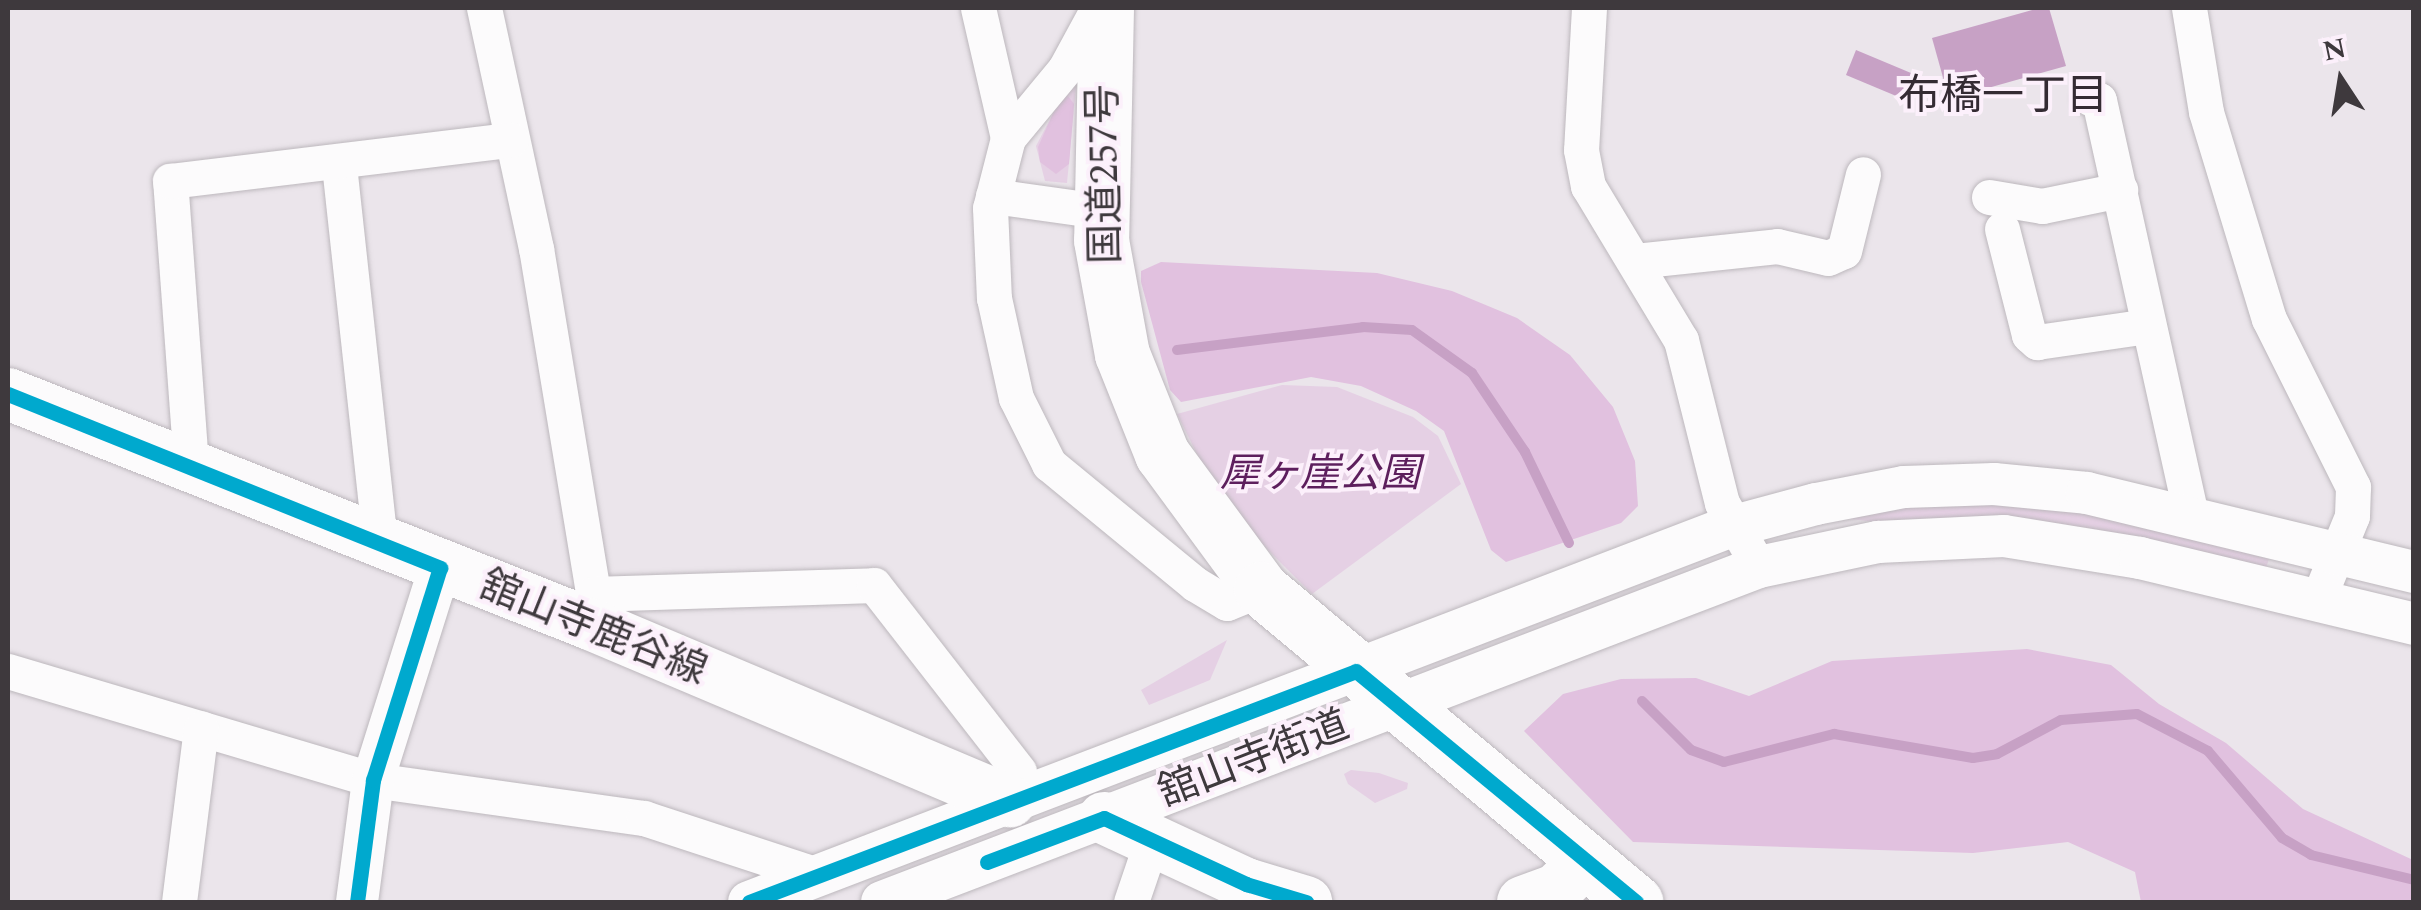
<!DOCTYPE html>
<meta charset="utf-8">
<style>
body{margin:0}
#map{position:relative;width:2421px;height:910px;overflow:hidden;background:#ebe5eb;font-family:Spectral,"Noto Sans JP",serif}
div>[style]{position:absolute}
.green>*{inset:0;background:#e5d0e4}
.forest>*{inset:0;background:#e1c1df}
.water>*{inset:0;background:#c7a1c5}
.stream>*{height:10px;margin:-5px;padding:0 5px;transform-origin:5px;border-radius:5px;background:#c7a1c5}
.roads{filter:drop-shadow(0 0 2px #bdb8bd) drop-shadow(0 0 2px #bdb8bd)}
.minor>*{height:35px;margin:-17.5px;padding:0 17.5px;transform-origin:17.5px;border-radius:17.5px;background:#fcfbfc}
.tertiary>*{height:42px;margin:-21px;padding:0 21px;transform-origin:21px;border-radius:21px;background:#fcfbfc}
.primary>*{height:52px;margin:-26px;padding:0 26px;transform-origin:26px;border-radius:26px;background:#fcfbfc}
.trunk>*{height:55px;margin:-27.5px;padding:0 27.5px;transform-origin:27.5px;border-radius:27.5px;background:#fcfbfc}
.bus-1>*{height:15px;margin:-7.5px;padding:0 7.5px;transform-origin:7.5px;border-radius:7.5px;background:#00a9ce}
span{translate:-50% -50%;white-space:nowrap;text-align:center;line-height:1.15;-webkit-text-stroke:8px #fcf0fb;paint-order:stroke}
.street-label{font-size:40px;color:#3e393d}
.park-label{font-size:40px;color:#5d1f5d;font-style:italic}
.neighbourhood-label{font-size:42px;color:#342b33}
.frame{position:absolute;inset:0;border:10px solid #3e393d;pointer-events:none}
.north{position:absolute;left:2291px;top:30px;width:100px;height:100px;-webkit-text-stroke:8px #fcf0fb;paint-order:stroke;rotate:348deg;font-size:28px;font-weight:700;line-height:40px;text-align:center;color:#3e393d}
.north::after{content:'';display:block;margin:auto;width:35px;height:45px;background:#3e393d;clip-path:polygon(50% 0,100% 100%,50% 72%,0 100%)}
</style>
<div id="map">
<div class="green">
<i style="clip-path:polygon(1078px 66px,1067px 183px,1045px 181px,1036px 146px)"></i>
<i style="clip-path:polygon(1282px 385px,1337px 387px,1413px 417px,1438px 436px,1461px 484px,1312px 594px,1257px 539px,1199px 458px,1177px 414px)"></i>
<i style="clip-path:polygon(1958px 501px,2059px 505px,2269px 559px,2266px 568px,1825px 516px)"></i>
<i style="clip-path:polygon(1227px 640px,1210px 680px,1149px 705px,1141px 690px)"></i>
<i style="clip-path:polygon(1351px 770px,1379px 773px,1408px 783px,1407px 789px,1375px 803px,1348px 784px,1344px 774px)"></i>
</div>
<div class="forest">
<i style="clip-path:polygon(1068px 96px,1074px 104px,1069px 164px,1056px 174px,1040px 162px,1038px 147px,1059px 100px)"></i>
<i style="clip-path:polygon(1161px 262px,1377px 273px,1452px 291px,1517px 318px,1570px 355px,1613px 407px,1635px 461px,1638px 506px,1621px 523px,1506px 562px,1491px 550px,1444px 431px,1416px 411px,1361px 386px,1311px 377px,1181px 402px,1170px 390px,1141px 282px,1141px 271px)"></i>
<i style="clip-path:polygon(2027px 649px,2111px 665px,2159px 704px,2226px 743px,2303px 809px,2413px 860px,2413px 902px,2141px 902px,2135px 872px,2068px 842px,1973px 853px,1633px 842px,1524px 731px,1563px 694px,1621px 679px,1696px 678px,1749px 696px,1832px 661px)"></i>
</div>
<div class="water">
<i style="clip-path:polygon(2039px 8px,2049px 8px,2066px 66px,1949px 99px,1932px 38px)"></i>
<i style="clip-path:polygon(1856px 50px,1911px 73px,1901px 98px,1846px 75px)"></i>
</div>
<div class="stream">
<i style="left:1177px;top:350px;width:187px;rotate:-7deg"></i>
<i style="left:1363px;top:327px;width:49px;rotate:3.5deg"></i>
<i style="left:1412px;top:330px;width:74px;rotate:35.6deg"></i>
<i style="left:1472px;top:373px;width:95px;rotate:56.1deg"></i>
<i style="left:1525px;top:452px;width:101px;rotate:64.2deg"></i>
<i style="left:1642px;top:701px;width:69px;rotate:45deg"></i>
<i style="left:1691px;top:750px;width:35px;rotate:20deg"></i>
<i style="left:1724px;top:762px;width:114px;rotate:-14.3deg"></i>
<i style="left:1834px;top:734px;width:141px;rotate:9.8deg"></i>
<i style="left:1973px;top:758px;width:24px;rotate:-9deg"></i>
<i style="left:1997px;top:754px;width:72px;rotate:-28deg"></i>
<i style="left:2061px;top:720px;width:76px;rotate:-4.5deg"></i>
<i style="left:2137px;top:714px;width:80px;rotate:27.5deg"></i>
<i style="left:2208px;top:751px;width:114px;rotate:49.6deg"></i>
<i style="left:2282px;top:838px;width:34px;rotate:30deg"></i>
<i style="left:2311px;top:855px;width:106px;rotate:13.6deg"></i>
</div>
<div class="roads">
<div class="minor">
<i style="left:484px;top:8px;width:246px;rotate:77.8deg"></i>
<i style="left:536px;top:248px;width:351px;rotate:80.6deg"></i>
<i style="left:593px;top:594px;width:30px;rotate:96deg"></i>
<i style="left:978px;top:8px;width:133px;rotate:77deg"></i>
<i style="left:1098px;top:8px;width:69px;rotate:118.4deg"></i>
<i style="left:1065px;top:69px;width:89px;rotate:129.6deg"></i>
<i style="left:1008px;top:138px;width:72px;rotate:104.4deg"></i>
<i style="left:990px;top:208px;width:90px;rotate:87.5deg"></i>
<i style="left:994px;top:298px;width:102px;rotate:77.6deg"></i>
<i style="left:1016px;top:398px;width:74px;rotate:63.4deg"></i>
<i style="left:1049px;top:464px;width:189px;rotate:39.4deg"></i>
<i style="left:1195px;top:584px;width:37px;rotate:31deg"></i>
<i style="left:1227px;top:603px;width:37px;rotate:-22deg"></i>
<i style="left:1589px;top:8px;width:142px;rotate:93.2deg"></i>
<i style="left:1581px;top:150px;width:37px;rotate:79deg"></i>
<i style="left:1588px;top:186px;width:180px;rotate:58.9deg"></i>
<i style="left:1681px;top:340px;width:168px;rotate:75.9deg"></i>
<i style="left:1722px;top:503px;width:74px;rotate:60deg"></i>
<i style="left:2189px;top:8px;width:105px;rotate:80.7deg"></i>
<i style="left:2206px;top:112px;width:216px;rotate:73.1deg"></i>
<i style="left:2269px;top:319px;width:188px;rotate:63.4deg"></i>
<i style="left:2353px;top:487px;width:29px;rotate:92deg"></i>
<i style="left:2352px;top:516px;width:87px;rotate:112.2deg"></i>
<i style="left:2090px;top:98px;width:9px;rotate:13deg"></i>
<i style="left:2099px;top:100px;width:428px;rotate:77.5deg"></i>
<i style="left:339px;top:165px;width:378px;rotate:83.8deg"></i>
<i style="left:993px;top:196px;width:108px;rotate:8deg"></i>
<i style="left:1989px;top:197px;width:54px;rotate:9.6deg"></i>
<i style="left:2042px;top:206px;width:80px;rotate:-11.6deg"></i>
<i style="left:2002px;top:229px;width:109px;rotate:75.7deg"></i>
<i style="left:2029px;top:335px;width:11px;rotate:41deg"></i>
<i style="left:2037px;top:342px;width:112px;rotate:-8.2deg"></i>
<i style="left:1635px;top:261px;width:143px;rotate:-6deg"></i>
<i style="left:1777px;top:246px;width:52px;rotate:13.2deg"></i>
<i style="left:1828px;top:258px;width:17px;rotate:-24deg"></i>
<i style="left:1844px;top:251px;width:79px;rotate:-76.1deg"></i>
<i style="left:191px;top:465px;width:285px;rotate:-94.2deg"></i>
<i style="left:170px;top:181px;width:343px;rotate:-6.9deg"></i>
<i style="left:593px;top:594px;width:281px;rotate:-1.8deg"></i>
<i style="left:874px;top:585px;width:236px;rotate:52.1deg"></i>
<i style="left:8px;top:671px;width:381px;rotate:16.6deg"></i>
<i style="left:373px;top:780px;width:274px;rotate:8deg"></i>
<i style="left:644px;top:818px;width:185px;rotate:18.2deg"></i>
<i style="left:179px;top:902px;width:175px;rotate:-82.8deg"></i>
<i style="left:1131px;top:902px;width:62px;rotate:-71.3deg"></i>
</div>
<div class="tertiary">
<i style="left:357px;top:902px;width:123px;rotate:-82.5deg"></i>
<i style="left:373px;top:780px;width:222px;rotate:-72.5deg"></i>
<i style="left:749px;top:902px;width:1047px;rotate:-20.93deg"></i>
<i style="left:1727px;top:528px;width:92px;rotate:-15.1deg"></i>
<i style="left:1816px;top:504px;width:90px;rotate:-10.9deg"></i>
<i style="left:1904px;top:487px;width:90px;rotate:-1.9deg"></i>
<i style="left:1994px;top:484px;width:93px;rotate:5.5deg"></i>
<i style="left:2087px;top:493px;width:336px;rotate:13.6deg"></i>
<i style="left:882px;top:902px;width:939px;rotate:-20.91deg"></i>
<i style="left:1759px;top:567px;width:122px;rotate:-11.9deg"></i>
<i style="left:1878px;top:542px;width:126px;rotate:-2.7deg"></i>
<i style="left:2004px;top:536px;width:138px;rotate:9.2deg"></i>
<i style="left:2140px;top:558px;width:282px;rotate:13.5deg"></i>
</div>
<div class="primary">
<i style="left:8px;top:394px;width:626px;rotate:21.56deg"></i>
<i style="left:590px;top:624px;width:456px;rotate:22.9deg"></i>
<i style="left:1104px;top:818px;width:157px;rotate:24.9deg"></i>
<i style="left:1246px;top:884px;width:63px;rotate:16.7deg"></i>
<i style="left:1523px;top:902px;width:35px;rotate:-20deg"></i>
<i style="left:1556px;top:890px;width:37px;rotate:-44deg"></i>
</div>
<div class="trunk">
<i style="left:1106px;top:8px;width:232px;rotate:91.2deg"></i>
<i style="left:1101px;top:240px;width:116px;rotate:79.6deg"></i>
<i style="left:1122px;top:354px;width:108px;rotate:68.2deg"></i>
<i style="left:1162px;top:454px;width:167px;rotate:53.7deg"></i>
<i style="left:1261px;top:589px;width:488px;rotate:39.9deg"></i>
</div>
</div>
<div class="bus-1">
<i style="left:8px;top:394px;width:466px;rotate:21.9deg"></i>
<i style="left:1356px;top:671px;width:363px;rotate:39.5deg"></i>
<i style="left:987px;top:862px;width:125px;rotate:-20.6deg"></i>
<i style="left:1104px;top:818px;width:157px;rotate:24.9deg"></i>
<i style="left:1246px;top:884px;width:63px;rotate:16.7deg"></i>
<i style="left:357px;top:902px;width:123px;rotate:-82.5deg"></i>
<i style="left:373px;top:780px;width:222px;rotate:-72.5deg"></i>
<i style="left:749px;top:902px;width:649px;rotate:-20.83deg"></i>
</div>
<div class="street-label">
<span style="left:1106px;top:174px;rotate:-91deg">国道257号</span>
<span style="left:593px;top:629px;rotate:22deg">舘山寺鹿谷線</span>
<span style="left:1254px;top:760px;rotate:-21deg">舘山寺街道</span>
</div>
<div class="park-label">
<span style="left:1320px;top:475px">犀ヶ崖公園</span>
</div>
<div class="neighbourhood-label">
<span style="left:2003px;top:97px">布橋一丁目</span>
</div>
<div class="frame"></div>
<div class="north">N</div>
</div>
